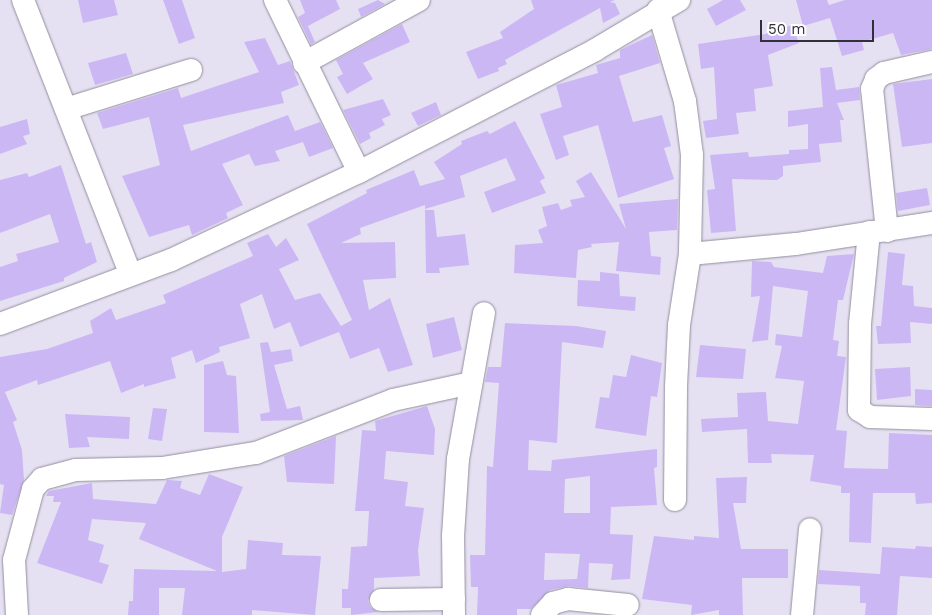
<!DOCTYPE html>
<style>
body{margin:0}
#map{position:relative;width:932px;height:615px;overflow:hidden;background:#e6e1f2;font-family:"Work Sans",sans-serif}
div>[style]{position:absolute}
.building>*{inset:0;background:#ccb7f5}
.roads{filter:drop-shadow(0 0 1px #938e9e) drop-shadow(0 0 1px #938e9e)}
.minor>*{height:22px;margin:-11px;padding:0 11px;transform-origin:11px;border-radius:11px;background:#fff}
span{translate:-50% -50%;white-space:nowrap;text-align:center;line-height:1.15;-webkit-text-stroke:4px #fff;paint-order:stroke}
.scale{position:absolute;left:760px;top:20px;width:114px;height:22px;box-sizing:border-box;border:2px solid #323037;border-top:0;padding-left:6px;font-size:15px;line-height:18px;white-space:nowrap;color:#323037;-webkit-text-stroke:4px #fff;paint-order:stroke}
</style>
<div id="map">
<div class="building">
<i style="clip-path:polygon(78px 0,114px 0,118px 15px,83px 23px)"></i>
<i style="clip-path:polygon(163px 0,182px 0,195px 38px,179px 44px)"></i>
<i style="clip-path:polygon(300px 0,336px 0,340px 9px,308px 26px,315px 42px,311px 44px,298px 17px,305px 13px)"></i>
<i style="clip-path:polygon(378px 0,385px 4px,361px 17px,358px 9px)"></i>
<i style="clip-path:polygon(531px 0,615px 0,610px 2px,615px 3px,620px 14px,603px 23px,600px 8px,505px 60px,507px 64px,498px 68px,499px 71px,478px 79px,466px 52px,503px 38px,500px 32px,534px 9px)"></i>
<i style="clip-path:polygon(723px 0,740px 0,746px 10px,716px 26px,707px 9px)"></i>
<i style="clip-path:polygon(796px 0,827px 0,829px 5px,845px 0,932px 0,932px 49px,901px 55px,893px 33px,862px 42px,864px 50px,842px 56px,830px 18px,803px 26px)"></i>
<i style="clip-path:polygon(402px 24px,410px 42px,363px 63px,373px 79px,347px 94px,337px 77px,343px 74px,336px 60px)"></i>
<i style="clip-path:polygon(792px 25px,799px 43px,768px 55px,773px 86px,754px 89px,756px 111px,736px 113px,739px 134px,706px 138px,703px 121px,717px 119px,714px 67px,701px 69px,698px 44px,765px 34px)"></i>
<i style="clip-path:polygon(652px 35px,660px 63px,619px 76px,633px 122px,662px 115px,671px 146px,664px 148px,674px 179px,618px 198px,598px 125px,563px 136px,569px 155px,556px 160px,540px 114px,562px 107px,556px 85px,598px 73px,596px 65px,620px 58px,620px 50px)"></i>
<i style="clip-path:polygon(265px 38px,278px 65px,290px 61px,299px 85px,281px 92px,284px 103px,183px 125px,191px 151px,288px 115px,295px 131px,320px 122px,333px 148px,309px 157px,303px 142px,275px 151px,280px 161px,255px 166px,249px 154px,222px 164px,243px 205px,226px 213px,228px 218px,192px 235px,189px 225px,149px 237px,122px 176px,160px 165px,149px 117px,103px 129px,97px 113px,178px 88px,181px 98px,259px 72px,244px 42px)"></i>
<i style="clip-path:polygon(126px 53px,133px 74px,95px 85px,88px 63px)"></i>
<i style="clip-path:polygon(832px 67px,836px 90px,859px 87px,860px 100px,837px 103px,844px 120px,840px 120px,842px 142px,819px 144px,821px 162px,783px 166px,783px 176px,777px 180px,732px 179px,736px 231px,711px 233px,707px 190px,715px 189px,710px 155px,748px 152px,749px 157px,789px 154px,789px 150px,808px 149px,808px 124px,788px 127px,788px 111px,823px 107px,820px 68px)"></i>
<i style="clip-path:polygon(932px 79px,932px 143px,902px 147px,893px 84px)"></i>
<i style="clip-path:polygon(383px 99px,391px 115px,382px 119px,385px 125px,369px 133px,371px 138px,360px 144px,343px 110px)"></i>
<i style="clip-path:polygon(436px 102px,441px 115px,418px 126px,411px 113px)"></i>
<i style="clip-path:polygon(27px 119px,30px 134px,23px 136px,27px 144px,0 154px,0 127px)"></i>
<i style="clip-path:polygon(515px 121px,545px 178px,540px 181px,546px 193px,492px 213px,484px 192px,516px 180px,506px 158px,460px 176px,465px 197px,425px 209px,425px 205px,360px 228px,361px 234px,341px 243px,395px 242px,396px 278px,363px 280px,369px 310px,390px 298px,413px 365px,388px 372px,379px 348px,350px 359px,339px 332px,300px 347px,290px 322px,274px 329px,262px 294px,240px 304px,250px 338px,219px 347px,220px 352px,196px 363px,192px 350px,171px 358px,176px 378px,144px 387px,144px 384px,121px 393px,110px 361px,38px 385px,37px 380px,5px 392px,17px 420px,13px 422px,22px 450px,24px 480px,12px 515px,0 513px,4px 485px,0 484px,0 357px,47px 349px,93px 333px,90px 321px,111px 308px,116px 320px,166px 303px,163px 295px,253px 256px,247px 243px,268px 234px,276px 247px,286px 238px,299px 260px,279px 269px,295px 300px,320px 293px,341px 326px,352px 320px,307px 224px,367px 193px,366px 190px,414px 170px,420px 186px,445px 179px,434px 162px,462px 144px,461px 141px,487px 131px,490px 134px)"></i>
<i style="clip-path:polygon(61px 165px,86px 244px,91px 242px,97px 262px,64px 278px,64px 281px,0 301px,0 267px,18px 261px,16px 254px,59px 242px,50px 214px,0 233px,0 180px,27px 173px,29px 177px)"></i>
<i style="clip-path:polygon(591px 172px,626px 229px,619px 204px,678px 199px,677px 230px,649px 232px,651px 256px,661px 257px,660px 275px,616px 271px,619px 242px,591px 244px,592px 247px,578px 250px,576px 278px,514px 273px,515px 245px,543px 243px,538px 230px,547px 226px,542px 207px,558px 203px,561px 210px,572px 206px,570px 200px,585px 197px,576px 181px)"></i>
<i style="clip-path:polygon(927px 188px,930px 205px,898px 211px,896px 193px)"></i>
<i style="clip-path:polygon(425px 210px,434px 210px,437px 237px,465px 234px,469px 265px,439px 268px,440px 273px,426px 273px)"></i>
<i style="clip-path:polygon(888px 252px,905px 254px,902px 285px,913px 286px,914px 306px,932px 308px,932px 324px,910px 322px,911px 343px,878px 344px,876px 326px,881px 326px)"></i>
<i style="clip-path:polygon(854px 254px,843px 300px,838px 300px,833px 340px,839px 341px,837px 356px,846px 357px,836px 430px,847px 431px,844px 468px,888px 469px,889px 433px,932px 435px,932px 503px,916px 504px,915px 493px,873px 493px,871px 543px,849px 542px,850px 493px,841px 493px,841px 486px,810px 481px,814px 455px,771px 454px,772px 463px,748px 463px,747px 429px,702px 432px,701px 419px,738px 417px,737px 393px,766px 392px,768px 421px,798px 424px,804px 381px,775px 378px,782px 346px,775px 345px,776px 334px,802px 337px,808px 291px,773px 286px,768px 340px,752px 342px,760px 296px,751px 297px,752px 261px,771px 262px,774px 267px,823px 273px,827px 256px)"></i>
<i style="clip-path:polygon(600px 272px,619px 274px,620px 296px,636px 297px,635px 311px,577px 306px,578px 280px,600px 281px)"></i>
<i style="clip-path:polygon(454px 317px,462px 350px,433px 358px,426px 324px)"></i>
<i style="clip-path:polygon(evenodd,505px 323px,576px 326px,606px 331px,603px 348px,562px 342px,557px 443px,529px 440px,528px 470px,551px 471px,552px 460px,657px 449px,657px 467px,654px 468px,657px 505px,611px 507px,610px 534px,633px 535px,630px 579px,611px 580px,613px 564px,589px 563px,588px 588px,569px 586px,550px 590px,531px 609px,517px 609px,517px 615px,477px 615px,478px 587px,471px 587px,470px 555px,485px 555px,487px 466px,493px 467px,499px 383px,485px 382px,488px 367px,501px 367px,505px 323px,590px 476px,590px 513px,564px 513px,565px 479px,590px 476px,505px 323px,545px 553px,580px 554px,577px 579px,544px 580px,545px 553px)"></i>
<i style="clip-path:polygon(268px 342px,271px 352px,291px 349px,293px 361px,274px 365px,287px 409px,300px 406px,303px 420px,261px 421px,260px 414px,270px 412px,260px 343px)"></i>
<i style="clip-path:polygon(700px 345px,746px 349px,743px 379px,696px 377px)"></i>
<i style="clip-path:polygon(631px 355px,662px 363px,657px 397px,651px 396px,646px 436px,595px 428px,600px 397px,609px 398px,613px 375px,626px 377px)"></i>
<i style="clip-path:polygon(223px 361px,227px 375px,236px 376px,239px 433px,204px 432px,204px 365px)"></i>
<i style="clip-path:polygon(910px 367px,911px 396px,877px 400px,875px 369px)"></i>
<i style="clip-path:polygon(915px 389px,932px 390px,932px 406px,915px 405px)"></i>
<i style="clip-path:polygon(427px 406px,435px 429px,434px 455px,386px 451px,384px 479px,408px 482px,405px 506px,424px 508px,418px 550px,420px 576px,374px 578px,374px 589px,368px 601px,370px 607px,378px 612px,351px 615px,351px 608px,342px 608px,342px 589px,348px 589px,351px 547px,367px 546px,369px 511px,355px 511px,362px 430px,376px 431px,375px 421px)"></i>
<i style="clip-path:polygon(153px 408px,167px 409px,162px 441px,148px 439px)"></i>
<i style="clip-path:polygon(65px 414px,130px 417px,129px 439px,87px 437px,90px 447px,69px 448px)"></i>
<i style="clip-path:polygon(336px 436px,334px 484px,287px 482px,284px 456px)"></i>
<i style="clip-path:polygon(209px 474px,243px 487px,222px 537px,222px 572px,246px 569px,248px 540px,283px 543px,282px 555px,321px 556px,315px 615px,252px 610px,252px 615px,182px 615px,185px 588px,159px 588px,159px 615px,128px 615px,129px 601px,133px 601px,134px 569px,217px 571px,139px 539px,146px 523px,92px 519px,88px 540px,104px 545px,99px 562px,109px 565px,102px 584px,37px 563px,61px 502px,53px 502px,54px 496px,46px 496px,49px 491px,92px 483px,93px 499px,156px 504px,167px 480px,182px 481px,180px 488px,200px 495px)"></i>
<i style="clip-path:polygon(747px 477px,746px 503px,733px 503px,741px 549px,788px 549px,788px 578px,742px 578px,743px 615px,719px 615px,719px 610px,691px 615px,692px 605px,642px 599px,654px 536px,694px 540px,694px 536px,719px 538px,716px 478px)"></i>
<i style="clip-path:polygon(916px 546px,932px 547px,932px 578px,900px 576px,897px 615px,865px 615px,866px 603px,860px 603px,860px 586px,818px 584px,819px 570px,880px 574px,882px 547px,915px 549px)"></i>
</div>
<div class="roads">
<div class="minor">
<i style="left:23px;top:0;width:293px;rotate:68.6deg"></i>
<i style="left:275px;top:0;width:191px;rotate:64deg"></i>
<i style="left:658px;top:10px;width:95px;rotate:73.5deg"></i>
<i style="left:685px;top:101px;width:54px;rotate:82.6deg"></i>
<i style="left:692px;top:155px;width:99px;rotate:91.2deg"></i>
<i style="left:690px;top:254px;width:72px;rotate:98.8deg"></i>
<i style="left:679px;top:325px;width:62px;rotate:92.8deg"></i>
<i style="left:676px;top:387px;width:113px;rotate:90.5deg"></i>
<i style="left:304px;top:63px;width:131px;rotate:-28.7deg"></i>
<i style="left:66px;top:109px;width:131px;rotate:-17.3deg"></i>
<i style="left:887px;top:231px;width:143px;rotate:-96deg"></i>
<i style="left:872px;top:89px;width:11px;rotate:-68deg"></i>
<i style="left:876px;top:79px;width:10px;rotate:-37deg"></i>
<i style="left:884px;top:73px;width:49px;rotate:-12.9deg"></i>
<i style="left:869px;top:232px;width:92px;rotate:95.6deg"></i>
<i style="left:860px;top:324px;width:86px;rotate:90.7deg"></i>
<i style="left:859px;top:410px;width:13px;rotate:32deg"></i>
<i style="left:870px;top:417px;width:62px;rotate:1.8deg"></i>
<i style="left:690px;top:254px;width:106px;rotate:-5.4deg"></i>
<i style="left:796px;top:244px;width:138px;rotate:-8.8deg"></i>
<i style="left:0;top:324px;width:183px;rotate:-20.5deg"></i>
<i style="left:171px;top:260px;width:208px;rotate:-25.1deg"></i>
<i style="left:359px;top:172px;width:266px;rotate:-27.3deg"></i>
<i style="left:595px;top:50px;width:98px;rotate:-30.8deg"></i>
<i style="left:381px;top:600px;width:73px;rotate:-0.8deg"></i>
<i style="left:17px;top:615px;width:55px;rotate:-93.1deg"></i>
<i style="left:14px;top:560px;width:73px;rotate:-75deg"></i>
<i style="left:33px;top:489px;width:13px;rotate:-48deg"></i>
<i style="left:42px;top:479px;width:35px;rotate:-15deg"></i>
<i style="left:76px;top:470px;width:86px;rotate:-1.3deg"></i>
<i style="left:162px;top:468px;width:95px;rotate:-9.1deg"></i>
<i style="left:256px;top:453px;width:147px;rotate:-21.1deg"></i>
<i style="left:393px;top:400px;width:80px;rotate:-12.3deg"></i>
<i style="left:454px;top:615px;width:79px;rotate:-90.7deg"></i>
<i style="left:453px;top:536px;width:77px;rotate:-86.3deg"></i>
<i style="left:458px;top:459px;width:148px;rotate:-79.9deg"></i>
<i style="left:542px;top:615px;width:16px;rotate:-47deg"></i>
<i style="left:553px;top:603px;width:16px;rotate:-15deg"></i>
<i style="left:568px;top:599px;width:60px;rotate:5.7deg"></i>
<i style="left:802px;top:615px;width:86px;rotate:-84.7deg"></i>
</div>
</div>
<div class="scale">50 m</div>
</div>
